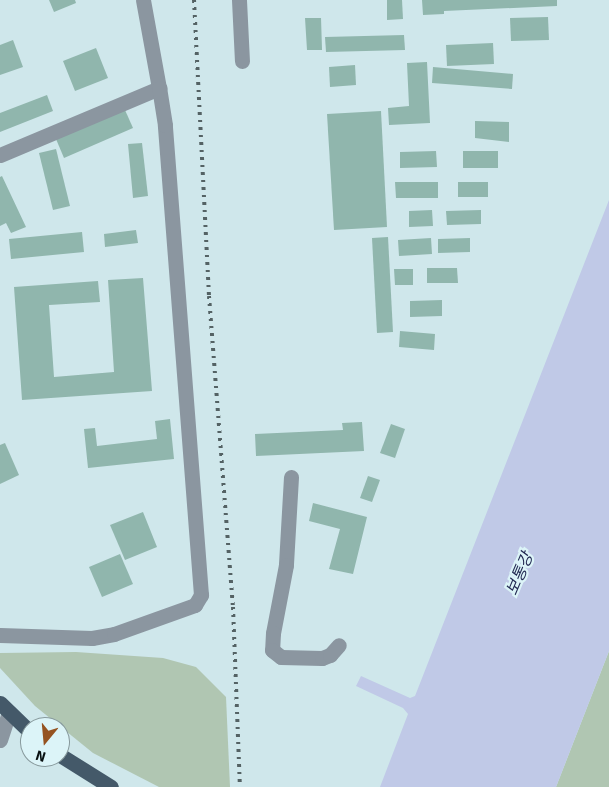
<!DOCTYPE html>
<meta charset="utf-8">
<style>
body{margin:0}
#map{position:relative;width:609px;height:787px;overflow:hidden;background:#cfe7eb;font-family:Signika,"Noto Sans KR",sans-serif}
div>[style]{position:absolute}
.green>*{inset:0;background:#b0c6b2}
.water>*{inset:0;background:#c0c9e7}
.building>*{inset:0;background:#90b6ad}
.minor>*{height:15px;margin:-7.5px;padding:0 7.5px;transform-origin:7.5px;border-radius:7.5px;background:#8b96a0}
.major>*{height:15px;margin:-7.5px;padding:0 7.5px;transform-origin:7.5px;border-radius:7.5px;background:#445969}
.rail>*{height:4px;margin-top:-2px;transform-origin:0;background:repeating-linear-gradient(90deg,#546264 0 2.5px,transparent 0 7.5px)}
span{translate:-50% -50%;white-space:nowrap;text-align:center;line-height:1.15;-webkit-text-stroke:4.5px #dcf4f8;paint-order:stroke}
.water-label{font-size:16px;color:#222952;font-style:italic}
.north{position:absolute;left:20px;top:717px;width:50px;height:50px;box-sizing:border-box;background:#dcf4f8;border:1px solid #87999c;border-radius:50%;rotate:197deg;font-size:14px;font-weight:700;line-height:20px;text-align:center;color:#081011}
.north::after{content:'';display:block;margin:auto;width:18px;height:22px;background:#955321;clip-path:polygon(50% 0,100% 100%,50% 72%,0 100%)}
</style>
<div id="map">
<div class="green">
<i style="clip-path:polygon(609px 651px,609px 787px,556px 787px)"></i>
<i style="clip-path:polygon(76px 652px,163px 658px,196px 667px,226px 697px,230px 787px,159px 787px,93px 753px,35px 706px,0 668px,0 653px)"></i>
</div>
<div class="water">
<i style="clip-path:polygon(609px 200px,609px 651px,556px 787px,380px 787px,408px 714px,403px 708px,356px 686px,361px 676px,410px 698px,415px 696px)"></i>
</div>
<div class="building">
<i style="clip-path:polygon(49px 0,75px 0,76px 3px,54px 12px)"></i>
<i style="clip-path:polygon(387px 0,402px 0,403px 19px,387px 20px)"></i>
<i style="clip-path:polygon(422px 0,557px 0,557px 6px,444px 11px,444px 14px,423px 15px)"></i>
<i style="clip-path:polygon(548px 17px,549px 40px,511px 41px,510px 18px)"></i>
<i style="clip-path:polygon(305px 18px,321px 18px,322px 50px,307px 50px)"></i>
<i style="clip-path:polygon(404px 35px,405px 50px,326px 52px,325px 37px)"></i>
<i style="clip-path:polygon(13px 40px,23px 67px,0 75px,0 45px)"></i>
<i style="clip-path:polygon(493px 43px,494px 64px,447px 66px,446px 45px)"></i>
<i style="clip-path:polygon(96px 48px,108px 78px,75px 91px,63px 61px)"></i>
<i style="clip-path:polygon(427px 62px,430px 123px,389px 125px,388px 108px,409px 106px,407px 63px)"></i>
<i style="clip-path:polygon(355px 65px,356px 85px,330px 87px,329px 67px)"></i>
<i style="clip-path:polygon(433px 67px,513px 74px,512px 89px,432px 83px)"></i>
<i style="clip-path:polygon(47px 95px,53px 111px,0 132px,0 113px)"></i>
<i style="clip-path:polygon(125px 110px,133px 128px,64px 158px,56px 139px)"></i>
<i style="clip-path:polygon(381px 111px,387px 227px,334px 230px,327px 114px)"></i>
<i style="clip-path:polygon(475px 121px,509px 122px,509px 142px,475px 138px)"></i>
<i style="clip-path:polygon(142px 143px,148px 196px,133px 198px,128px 144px)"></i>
<i style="clip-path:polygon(56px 149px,70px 206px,53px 210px,39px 153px)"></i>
<i style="clip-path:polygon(436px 151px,437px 167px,400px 168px,400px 152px)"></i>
<i style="clip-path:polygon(463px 151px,498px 151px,498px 168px,463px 168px)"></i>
<i style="clip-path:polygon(2px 176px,26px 227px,11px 233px,6px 223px,0 226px,0 177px)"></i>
<i style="clip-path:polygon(395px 182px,438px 182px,438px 198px,396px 198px)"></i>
<i style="clip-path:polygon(458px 182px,488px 182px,488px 197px,458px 197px)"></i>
<i style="clip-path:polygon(432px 210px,433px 226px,409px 227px,409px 211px)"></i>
<i style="clip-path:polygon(481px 210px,481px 224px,447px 225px,446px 211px)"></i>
<i style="clip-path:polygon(136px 230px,138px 243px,105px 247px,104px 234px)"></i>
<i style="clip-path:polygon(82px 232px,84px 252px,11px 259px,9px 239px)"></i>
<i style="clip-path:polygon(388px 237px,393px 332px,377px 333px,372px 238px)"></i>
<i style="clip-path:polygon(431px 238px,432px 254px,399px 256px,398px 240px)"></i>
<i style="clip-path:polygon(470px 238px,470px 252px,438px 253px,438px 239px)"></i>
<i style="clip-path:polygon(427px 268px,457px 268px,458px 283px,427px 283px)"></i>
<i style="clip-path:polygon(394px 269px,413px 269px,413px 285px,395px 285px)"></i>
<i style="clip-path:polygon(143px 278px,152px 391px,22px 400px,14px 287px,98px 281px,100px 302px,49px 305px,54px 377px,114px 372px,108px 280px)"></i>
<i style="clip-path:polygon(442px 300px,442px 316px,410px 317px,410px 301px)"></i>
<i style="clip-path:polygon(400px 331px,435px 334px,434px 350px,399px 347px)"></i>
<i style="clip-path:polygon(170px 419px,174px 459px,88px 468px,84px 429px,95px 428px,97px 446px,157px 439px,155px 421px)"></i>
<i style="clip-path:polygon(362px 422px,364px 451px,256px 456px,255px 434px,343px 430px,342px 423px)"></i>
<i style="clip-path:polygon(391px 424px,405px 429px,395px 458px,380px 453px)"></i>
<i style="clip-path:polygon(5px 443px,19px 475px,0 484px,0 445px)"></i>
<i style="clip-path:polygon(368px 476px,380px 480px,372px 502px,360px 498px)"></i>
<i style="clip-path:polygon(313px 503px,367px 517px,353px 574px,329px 569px,340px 529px,309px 521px)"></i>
<i style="clip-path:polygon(143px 512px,157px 547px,125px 560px,110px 525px)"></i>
<i style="clip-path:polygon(120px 554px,133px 584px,102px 597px,89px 567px)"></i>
</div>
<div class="minor">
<i style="left:239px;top:0;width:61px;rotate:87.2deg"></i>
<i style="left:0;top:155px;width:173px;rotate:-22.8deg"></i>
<i style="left:159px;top:88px;width:89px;rotate:-100.3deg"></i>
<i style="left:291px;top:477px;width:88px;rotate:93.3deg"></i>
<i style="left:286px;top:565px;width:69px;rotate:100.8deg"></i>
<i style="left:273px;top:633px;width:17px;rotate:93deg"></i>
<i style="left:272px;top:650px;width:11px;rotate:38deg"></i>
<i style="left:281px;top:657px;width:41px;rotate:1.4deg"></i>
<i style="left:322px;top:658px;width:9px;rotate:-21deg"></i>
<i style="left:330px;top:655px;width:13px;rotate:-48deg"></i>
<i style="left:0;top:635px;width:92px;rotate:1.9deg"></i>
<i style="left:92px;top:638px;width:22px;rotate:-10deg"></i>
<i style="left:114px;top:634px;width:86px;rotate:-19.7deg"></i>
<i style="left:195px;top:605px;width:12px;rotate:-59deg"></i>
<i style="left:201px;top:595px;width:471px;rotate:-94.4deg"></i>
<i style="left:165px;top:125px;width:37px;rotate:-99deg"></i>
<i style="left:0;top:740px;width:28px;rotate:-72deg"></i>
</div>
<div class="major">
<i style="left:0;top:703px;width:42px;rotate:44deg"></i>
<i style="left:60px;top:755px;width:60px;rotate:32.1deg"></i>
</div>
<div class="rail">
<i style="left:194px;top:0;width:296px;rotate:87.1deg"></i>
<i style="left:209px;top:296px;width:312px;rotate:85.6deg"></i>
<i style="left:233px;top:607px;width:180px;rotate:87.8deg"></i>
</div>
<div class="water-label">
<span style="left:520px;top:574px;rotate:-67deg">보통강</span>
</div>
<div class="north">N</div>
</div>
